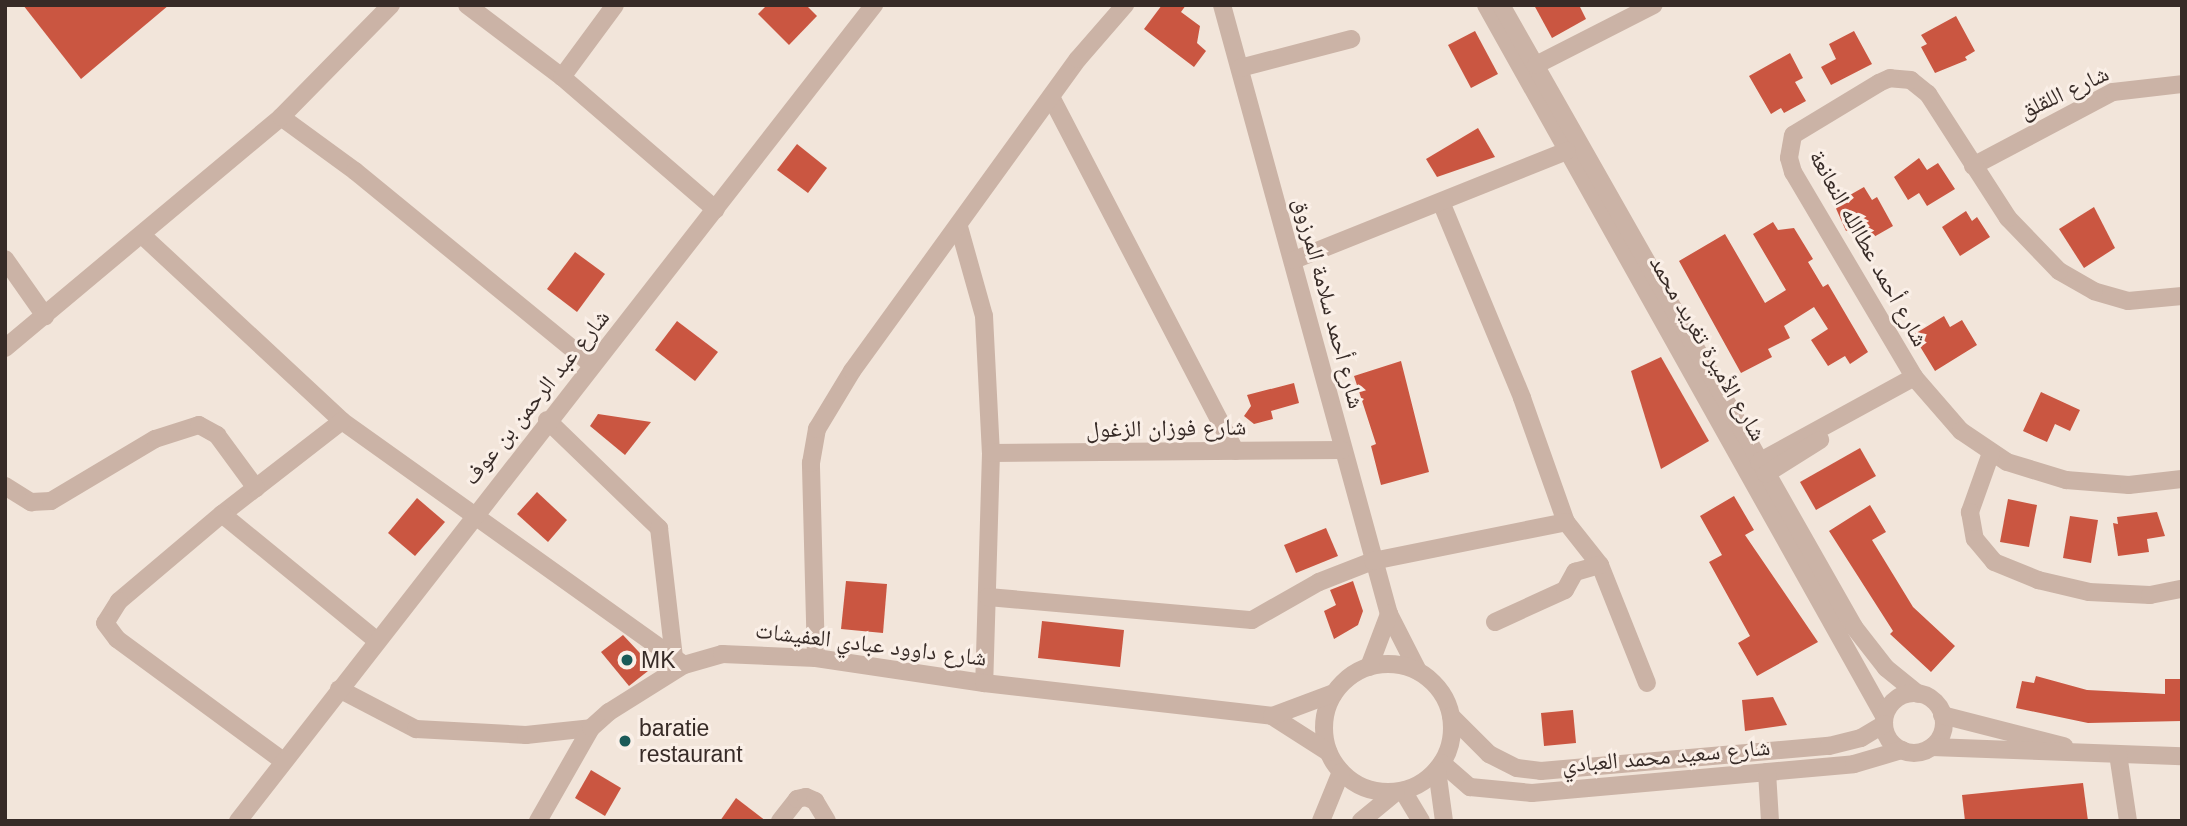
<!DOCTYPE html>
<meta charset="utf-8">
<style>
body{margin:0}
#map{position:relative;width:2187px;height:826px;overflow:hidden;background:#f2e5da;font-family:Helvetica,"Noto Naskh Arabic",sans-serif}
div>[style]{position:absolute}
.building>*{inset:0;background:#ca5641}
.minor>*{height:18px;margin:-9px;padding:0 9px;transform-origin:9px;border-radius:9px;background:#cbb3a6}
.minor>.ring{margin:-9px;padding:0;box-sizing:content-box;background:none;border:18px solid #cbb3a6;border-radius:50%}
.dots>*{width:19px;height:19px;translate:-50% -50%;box-sizing:border-box;border:4px solid #faefe7;border-radius:50%}
span{translate:-50% -50%;white-space:nowrap;text-align:center;line-height:1.15;-webkit-text-stroke:6px #faefe7;paint-order:stroke}
.street-label{font-size:23px;color:#372b27}
.poi-label{font-size:23px;color:#372b27}
.left{translate:0 -50%;text-align:left}
.frame{position:absolute;inset:0;border:7px solid #372b27;pointer-events:none}
</style>
<div id="map">
<div class="building">
<i style="clip-path:polygon(23px 5px,169px 5px,81px 79px)"></i>
<i style="clip-path:polygon(767px 5px,806px 5px,817px 16px,789px 45px,758px 14px)"></i>
<i style="clip-path:polygon(1162px 5px,1186px 5px,1181px 12px,1200px 26px,1197px 43px,1206px 51px,1194px 67px,1144px 29px)"></i>
<i style="clip-path:polygon(1534px 5px,1579px 5px,1586px 19px,1552px 38px)"></i>
<i style="clip-path:polygon(1956px 16px,1975px 51px,1965px 57px,1967px 60px,1935px 73px,1921px 47px,1927px 44px,1921px 35px)"></i>
<i style="clip-path:polygon(1475px 31px,1498px 74px,1471px 88px,1448px 45px)"></i>
<i style="clip-path:polygon(1854px 31px,1872px 64px,1831px 85px,1821px 67px,1836px 59px,1829px 44px)"></i>
<i style="clip-path:polygon(1790px 53px,1803px 78px,1795px 82px,1806px 101px,1784px 113px,1781px 108px,1771px 114px,1749px 76px)"></i>
<i style="clip-path:polygon(1478px 128px,1495px 157px,1437px 177px,1426px 159px)"></i>
<i style="clip-path:polygon(797px 144px,827px 168px,808px 193px,777px 170px)"></i>
<i style="clip-path:polygon(1919px 158px,1927px 170px,1938px 163px,1955px 189px,1927px 206px,1919px 193px,1908px 200px,1894px 177px)"></i>
<i style="clip-path:polygon(1864px 187px,1872px 200px,1877px 197px,1893px 226px,1872px 238px,1866px 228px,1860px 232px,1856px 225px,1846px 231px,1834px 204px)"></i>
<i style="clip-path:polygon(2094px 207px,2115px 248px,2084px 268px,2059px 229px)"></i>
<i style="clip-path:polygon(1966px 211px,1972px 221px,1977px 217px,1990px 237px,1960px 256px,1942px 227px)"></i>
<i style="clip-path:polygon(1773px 222px,1778px 230px,1794px 228px,1813px 259px,1808px 262px,1823px 287px,1828px 284px,1868px 352px,1850px 364px,1845px 356px,1828px 366px,1811px 340px,1828px 329px,1814px 307px,1784px 326px,1790px 338px,1768px 349px,1772px 357px,1741px 373px,1679px 261px,1725px 234px,1765px 303px,1786px 290px,1753px 234px)"></i>
<i style="clip-path:polygon(575px 252px,605px 274px,577px 312px,547px 289px)"></i>
<i style="clip-path:polygon(1944px 316px,1950px 327px,1962px 320px,1977px 345px,1935px 371px,1913px 335px)"></i>
<i style="clip-path:polygon(677px 321px,718px 352px,695px 381px,655px 350px)"></i>
<i style="clip-path:polygon(1661px 357px,1709px 441px,1661px 469px,1631px 371px)"></i>
<i style="clip-path:polygon(1401px 361px,1429px 472px,1381px 485px,1371px 446px,1376px 444px,1354px 376px)"></i>
<i style="clip-path:polygon(1294px 383px,1299px 403px,1271px 411px,1273px 419px,1254px 424px,1244px 416px,1251px 406px,1247px 395px)"></i>
<i style="clip-path:polygon(2041px 392px,2080px 410px,2070px 431px,2055px 424px,2047px 442px,2023px 431px)"></i>
<i style="clip-path:polygon(598px 414px,651px 422px,625px 455px,590px 426px)"></i>
<i style="clip-path:polygon(1860px 448px,1876px 476px,1816px 510px,1800px 482px)"></i>
<i style="clip-path:polygon(537px 492px,567px 520px,548px 542px,517px 514px)"></i>
<i style="clip-path:polygon(1734px 496px,1754px 530px,1745px 535px,1818px 642px,1757px 676px,1738px 643px,1750px 636px,1709px 562px,1722px 555px,1700px 516px)"></i>
<i style="clip-path:polygon(417px 498px,445px 522px,415px 556px,388px 533px)"></i>
<i style="clip-path:polygon(2008px 499px,2037px 505px,2029px 547px,2000px 542px)"></i>
<i style="clip-path:polygon(1870px 505px,1886px 532px,1872px 540px,1913px 607px,1955px 646px,1931px 672px,1890px 634px,1893px 631px,1829px 531px)"></i>
<i style="clip-path:polygon(2157px 512px,2165px 536px,2147px 539px,2149px 552px,2118px 556px,2113px 523px,2118px 524px,2117px 517px)"></i>
<i style="clip-path:polygon(2070px 516px,2098px 520px,2091px 563px,2063px 558px)"></i>
<i style="clip-path:polygon(1326px 528px,1338px 556px,1296px 573px,1284px 545px)"></i>
<i style="clip-path:polygon(846px 581px,887px 584px,883px 633px,841px 629px)"></i>
<i style="clip-path:polygon(1353px 581px,1363px 611px,1358px 625px,1334px 639px,1324px 611px,1336px 605px,1330px 590px)"></i>
<i style="clip-path:polygon(1042px 621px,1124px 630px,1120px 667px,1038px 658px)"></i>
<i style="clip-path:polygon(623px 635px,653px 667px,629px 686px,601px 652px)"></i>
<i style="clip-path:polygon(2036px 676px,2087px 690px,2165px 694px,2165px 679px,2182px 679px,2182px 721px,2088px 723px,2016px 708px,2022px 681px,2034px 683px)"></i>
<i style="clip-path:polygon(1773px 697px,1787px 725px,1745px 731px,1742px 700px)"></i>
<i style="clip-path:polygon(1573px 710px,1576px 743px,1544px 746px,1541px 713px)"></i>
<i style="clip-path:polygon(591px 770px,621px 788px,605px 816px,575px 798px)"></i>
<i style="clip-path:polygon(2083px 783px,2088px 821px,1965px 821px,1962px 795px)"></i>
<i style="clip-path:polygon(736px 798px,766px 821px,720px 821px)"></i>
</div>
<div class="minor">
<i style="left:467px;top:5px;width:119px;rotate:37.2deg"></i>
<i style="left:562px;top:77px;width:203px;rotate:40.8deg"></i>
<i style="left:1222px;top:5px;width:631px;rotate:74.67deg"></i>
<i style="left:1389px;top:614px;width:64px;rotate:63deg"></i>
<i style="left:1486px;top:5px;width:815px;rotate:60.76deg"></i>
<i style="left:1501px;top:5px;width:715px;rotate:60.42deg"></i>
<i style="left:1854px;top:627px;width:52px;rotate:52deg"></i>
<i style="left:1886px;top:668px;width:41px;rotate:39.1deg"></i>
<i style="left:1536px;top:65px;width:132px;rotate:-27deg"></i>
<i style="left:1240px;top:68px;width:115px;rotate:-14.6deg"></i>
<i style="left:562px;top:77px;width:89px;rotate:-53.6deg"></i>
<i style="left:1051px;top:97px;width:399px;rotate:62.5deg"></i>
<i style="left:281px;top:117px;width:92px;rotate:36.1deg"></i>
<i style="left:355px;top:171px;width:306px;rotate:39.3deg"></i>
<i style="left:1973px;top:166px;width:158px;rotate:-27.9deg"></i>
<i style="left:2113px;top:92px;width:69px;rotate:-6.6deg"></i>
<i style="left:1441px;top:202px;width:212px;rotate:67.5deg"></i>
<i style="left:1522px;top:398px;width:132px;rotate:70.5deg"></i>
<i style="left:1566px;top:522px;width:55px;rotate:51.7deg"></i>
<i style="left:1600px;top:565px;width:127px;rotate:68.3deg"></i>
<i style="left:959px;top:227px;width:92px;rotate:74.3deg"></i>
<i style="left:984px;top:316px;width:137px;rotate:87.1deg"></i>
<i style="left:991px;top:453px;width:230px;rotate:91.7deg"></i>
<i style="left:143px;top:236px;width:272px;rotate:42.9deg"></i>
<i style="left:342px;top:421px;width:420px;rotate:35.5deg"></i>
<i style="left:5px;top:259px;width:70px;rotate:54.9deg"></i>
<i style="left:1294px;top:260px;width:294px;rotate:-21.8deg"></i>
<i style="left:2182px;top:296px;width:54px;rotate:174.7deg"></i>
<i style="left:2128px;top:301px;width:35px;rotate:-164deg"></i>
<i style="left:2094px;top:291px;width:40px;rotate:-150.3deg"></i>
<i style="left:2059px;top:271px;width:74px;rotate:-133.9deg"></i>
<i style="left:2008px;top:218px;width:148px;rotate:-122.8deg"></i>
<i style="left:1928px;top:94px;width:22px;rotate:-141deg"></i>
<i style="left:1911px;top:80px;width:21px;rotate:-175deg"></i>
<i style="left:1890px;top:78px;width:12px;rotate:156deg"></i>
<i style="left:1879px;top:83px;width:100px;rotate:148.8deg"></i>
<i style="left:1793px;top:135px;width:23px;rotate:100deg"></i>
<i style="left:1789px;top:158px;width:15px;rotate:74deg"></i>
<i style="left:1793px;top:172px;width:238px;rotate:59.4deg"></i>
<i style="left:1914px;top:377px;width:72px;rotate:49deg"></i>
<i style="left:1961px;top:431px;width:55px;rotate:34deg"></i>
<i style="left:2007px;top:462px;width:62px;rotate:17deg"></i>
<i style="left:2066px;top:480px;width:63px;rotate:4.5deg"></i>
<i style="left:2129px;top:485px;width:53px;rotate:-6.5deg"></i>
<i style="left:5px;top:348px;width:360px;rotate:-39.9deg"></i>
<i style="left:281px;top:117px;width:157px;rotate:-45.5deg"></i>
<i style="left:547px;top:420px;width:156px;rotate:44deg"></i>
<i style="left:659px;top:528px;width:131px;rotate:83.4deg"></i>
<i style="left:342px;top:421px;width:152px;rotate:142.2deg"></i>
<i style="left:222px;top:514px;width:199px;rotate:39.3deg"></i>
<i style="left:991px;top:453px;width:351px;rotate:-0.5deg"></i>
<i style="left:1991px;top:453px;width:63px;rotate:109.6deg"></i>
<i style="left:1970px;top:512px;width:27px;rotate:80deg"></i>
<i style="left:1975px;top:539px;width:30px;rotate:50deg"></i>
<i style="left:1994px;top:562px;width:48px;rotate:22.2deg"></i>
<i style="left:2038px;top:580px;width:52px;rotate:13.2deg"></i>
<i style="left:2089px;top:592px;width:61px;rotate:2.8deg"></i>
<i style="left:2150px;top:595px;width:33px;rotate:-11deg"></i>
<i style="left:1759px;top:462px;width:177px;rotate:-28.7deg"></i>
<i style="left:1766px;top:474px;width:64px;rotate:-32.2deg"></i>
<i style="left:5px;top:486px;width:31px;rotate:32deg"></i>
<i style="left:31px;top:502px;width:20px;rotate:-3deg"></i>
<i style="left:51px;top:501px;width:121px;rotate:-30.8deg"></i>
<i style="left:155px;top:439px;width:46px;rotate:-17.7deg"></i>
<i style="left:199px;top:425px;width:21px;rotate:29deg"></i>
<i style="left:217px;top:435px;width:66px;rotate:53.7deg"></i>
<i style="left:222px;top:514px;width:135px;rotate:139.8deg"></i>
<i style="left:119px;top:601px;width:26px;rotate:122deg"></i>
<i style="left:105px;top:623px;width:20px;rotate:53deg"></i>
<i style="left:117px;top:639px;width:205px;rotate:36.3deg"></i>
<i style="left:988px;top:597px;width:265px;rotate:5deg"></i>
<i style="left:1252px;top:620px;width:77px;rotate:-29.6deg"></i>
<i style="left:1319px;top:582px;width:58px;rotate:-21.3deg"></i>
<i style="left:1373px;top:561px;width:197px;rotate:-11.4deg"></i>
<i style="left:1495px;top:622px;width:77px;rotate:-24.6deg"></i>
<i style="left:1565px;top:590px;width:21px;rotate:-61deg"></i>
<i style="left:1575px;top:572px;width:26px;rotate:-16deg"></i>
<i style="left:816px;top:658px;width:195px;rotate:-91.5deg"></i>
<i style="left:811px;top:463px;width:35px;rotate:-80deg"></i>
<i style="left:817px;top:429px;width:68px;rotate:-58.9deg"></i>
<i style="left:852px;top:371px;width:385px;rotate:-54.1deg"></i>
<i style="left:1078px;top:59px;width:72px;rotate:-49deg"></i>
<i class="ring" style="left:1324px;top:664px;width:110px;height:110px"></i>
<i style="left:1369px;top:667px;width:57px;rotate:-69.3deg"></i>
<i style="left:339px;top:689px;width:87px;rotate:27.5deg"></i>
<i style="left:416px;top:729px;width:110px;rotate:3.1deg"></i>
<i style="left:526px;top:735px;width:65px;rotate:-6.1deg"></i>
<i class="ring" style="left:1884px;top:693px;width:42px;height:42px"></i>
<i style="left:1942px;top:715px;width:126px;rotate:14.3deg"></i>
<i style="left:1272px;top:716px;width:67px;rotate:32.7deg"></i>
<i style="left:1451px;top:716px;width:54px;rotate:45deg"></i>
<i style="left:1489px;top:754px;width:31px;rotate:27deg"></i>
<i style="left:1517px;top:768px;width:24px;rotate:7deg"></i>
<i style="left:1541px;top:771px;width:289px;rotate:-5deg"></i>
<i style="left:1829px;top:746px;width:33px;rotate:-14deg"></i>
<i style="left:1861px;top:738px;width:27px;rotate:-31deg"></i>
<i style="left:1932px;top:747px;width:250px;rotate:2.1deg"></i>
<i style="left:2118px;top:754px;width:68px;rotate:81.5deg"></i>
<i style="left:1442px;top:763px;width:37px;rotate:41deg"></i>
<i style="left:1470px;top:787px;width:62px;rotate:5.5deg"></i>
<i style="left:1532px;top:793px;width:323px;rotate:-5.1deg"></i>
<i style="left:1854px;top:764px;width:50px;rotate:-16.3deg"></i>
<i style="left:1437px;top:770px;width:51px;rotate:82.2deg"></i>
<i style="left:1767px;top:772px;width:49px;rotate:86.5deg"></i>
<i style="left:1403px;top:791px;width:35px;rotate:59deg"></i>
<i style="left:238px;top:821px;width:1035px;rotate:-52.07deg"></i>
<i style="left:538px;top:821px;width:107px;rotate:-60.3deg"></i>
<i style="left:591px;top:728px;width:24px;rotate:-42deg"></i>
<i style="left:609px;top:712px;width:89px;rotate:-32.1deg"></i>
<i style="left:684px;top:665px;width:40px;rotate:-16deg"></i>
<i style="left:722px;top:654px;width:94px;rotate:2.4deg"></i>
<i style="left:816px;top:658px;width:170px;rotate:8.5deg"></i>
<i style="left:984px;top:683px;width:290px;rotate:6.5deg"></i>
<i style="left:1272px;top:716px;width:66px;rotate:-20.4deg"></i>
<i style="left:780px;top:821px;width:28px;rotate:-52deg"></i>
<i style="left:797px;top:799px;width:9px;rotate:-13deg"></i>
<i style="left:806px;top:797px;width:10px;rotate:24deg"></i>
<i style="left:815px;top:801px;width:23px;rotate:59deg"></i>
<i style="left:1321px;top:821px;width:53px;rotate:-67.8deg"></i>
<i style="left:1361px;top:821px;width:45px;rotate:-39.6deg"></i>
</div>
<div class="dots">
<i style="left:627px;top:660px;background:#1b5a58"></i>
<i style="left:625px;top:741px;background:#1b5a58"></i>
</div>
<div class="street-label">
<span style="left:2064px;top:92px;rotate:-25deg">شارع اللقلق</span>
<span style="left:1869px;top:248px;rotate:61deg">شارع أحمد عطاالله النعانعة</span>
<span style="left:1329px;top:303px;rotate:75deg">شارع أحمد سلامة المرزوق</span>
<span style="left:1708px;top:348px;rotate:60deg">شارع الأميرة تغريد محمد</span>
<span style="left:536px;top:397px;rotate:-51deg">شارع عبد الرحمن بن عوف</span>
<span style="left:1166px;top:428px;rotate:-1deg">شارع فوزان الزغول</span>
<span style="left:871px;top:644px;rotate:7deg">شارع داوود عبادي العفيشات</span>
<span style="left:1666px;top:756px;rotate:-5deg">شارع سعيد محمد العبادي</span>
</div>
<div class="poi-label">
<span class="left" style="left:641px;top:660px">MK</span>
<span class="left" style="left:639px;top:741px">baratie<br>restaurant</span>
</div>
<div class="frame"></div>
</div>
